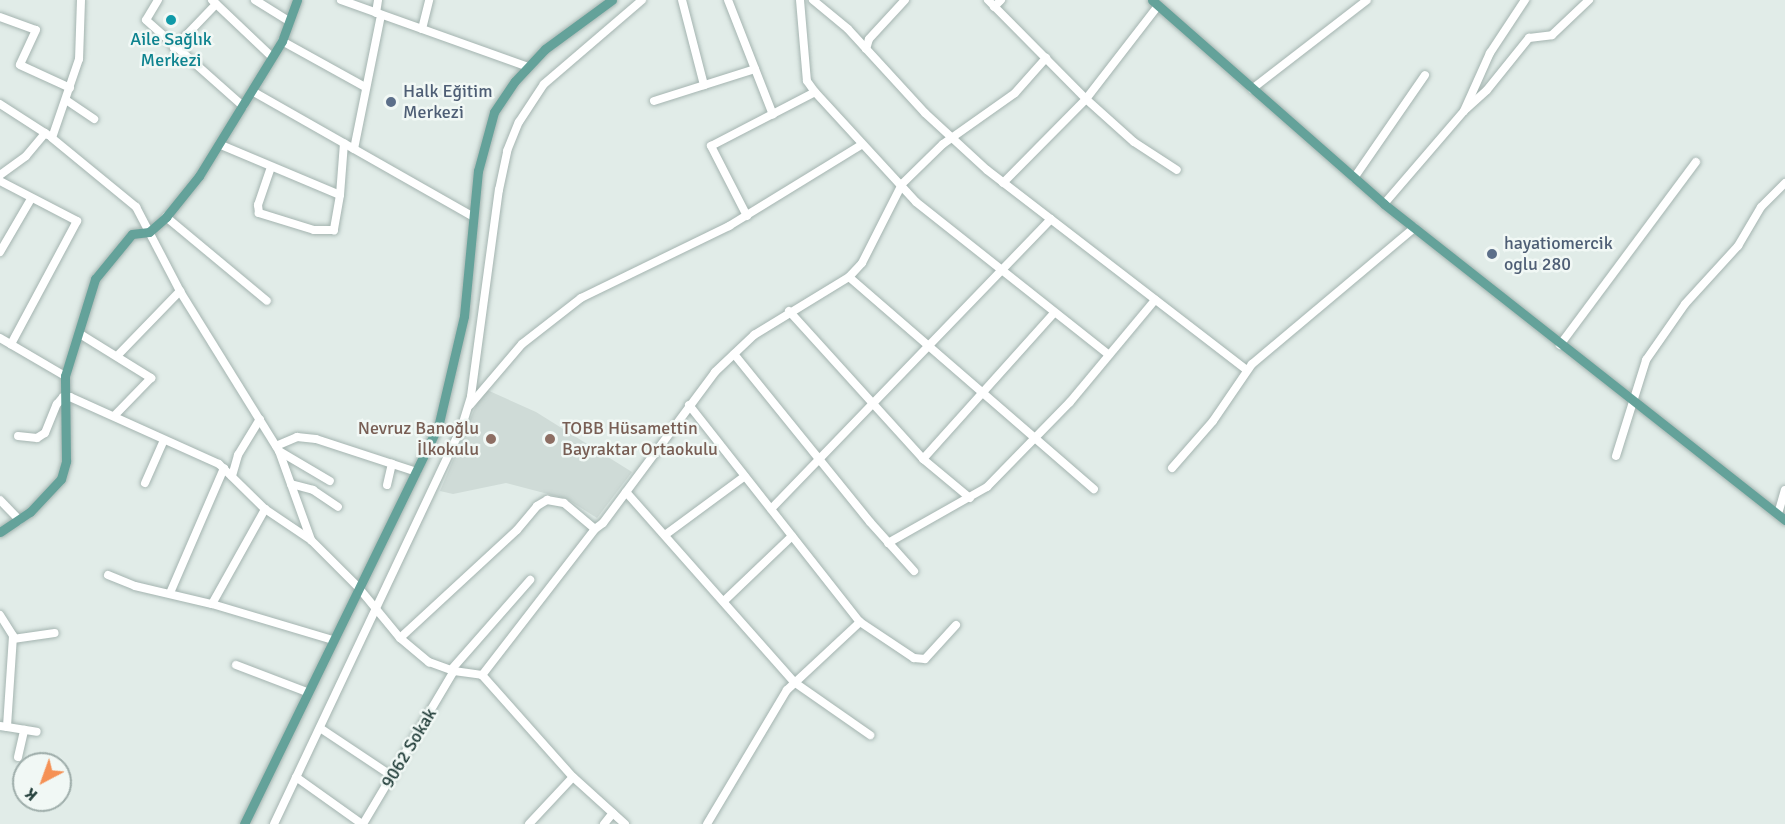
<!DOCTYPE html>
<meta charset="utf-8">
<style>
body{margin:0}
#map{position:relative;width:1785px;height:824px;overflow:hidden;background:#e1ece8;font-family:Signika,sans-serif}
div>[style]{position:absolute}
.built>*{inset:0;background:#cfdbd7}
.roads{filter:drop-shadow(0 0 2px #a4b4b0) drop-shadow(0 0 2px #a4b4b0)}
.minor>*{height:8px;margin:-4px;padding:0 4px;transform-origin:4px;border-radius:4px;background:#fff}
.major>*{height:9px;margin:-4.5px;padding:0 4.5px;transform-origin:4.5px;border-radius:4.5px;background:#64a29a}
.dots>*{width:16px;height:16px;translate:-50% -50%;box-sizing:border-box;border:3px solid #f1f8f5;border-radius:50%}
span{translate:-50% -50%;white-space:nowrap;text-align:center;line-height:1.15;-webkit-text-stroke:5px #f1f8f5;paint-order:stroke}
.culture-label{font-size:18px;color:#0d838f}
.service-label{font-size:18px;color:#4e5e75}
.left{translate:0 -50%;text-align:left}
.education-label{font-size:18px;color:#785e54}
.right{translate:-100% -50%;text-align:right}
.street-label{font-size:18px;color:#213d39}
.north{position:absolute;left:12px;top:752px;width:60px;height:60px;box-sizing:border-box;background:#f1f8f5;border:2px solid #9eadaa;border-radius:50%;rotate:221deg;font-size:16px;font-weight:700;line-height:24px;text-align:center;color:#213d39}
.north::after{content:'';display:block;margin:auto;width:21px;height:27px;background:#f59155;clip-path:polygon(50% 0,100% 100%,50% 72%,0 100%)}
</style>
<div id="map">
<div class="built">
<i style="clip-path:polygon(487px 390px,536px 412px,632px 472px,597px 518px,567px 499px,506px 483px,453px 494px,440px 491px,477px 403px)"></i>
</div>
<div class="roads">
<div class="minor">
<i style="left:81px;top:0;width:59px;rotate:91.9deg"></i>
<i style="left:79px;top:59px;width:83px;rotate:108.9deg"></i>
<i style="left:52px;top:138px;width:109px;rotate:39.4deg"></i>
<i style="left:136px;top:207px;width:97px;rotate:62.4deg"></i>
<i style="left:181px;top:293px;width:186px;rotate:58.2deg"></i>
<i style="left:279px;top:451px;width:95px;rotate:70.2deg"></i>
<i style="left:311px;top:540px;width:66px;rotate:45deg"></i>
<i style="left:358px;top:587px;width:66px;rotate:50.5deg"></i>
<i style="left:400px;top:638px;width:38px;rotate:40deg"></i>
<i style="left:429px;top:662px;width:27px;rotate:20deg"></i>
<i style="left:454px;top:671px;width:28px;rotate:8deg"></i>
<i style="left:482px;top:675px;width:137px;rotate:48.3deg"></i>
<i style="left:573px;top:777px;width:70px;rotate:42.1deg"></i>
<i style="left:158px;top:0;width:23px;rotate:121deg"></i>
<i style="left:146px;top:20px;width:130px;rotate:41.6deg"></i>
<i style="left:212px;top:0;width:83px;rotate:43.5deg"></i>
<i style="left:255px;top:0;width:40px;rotate:32deg"></i>
<i style="left:341px;top:0;width:199px;rotate:19.7deg"></i>
<i style="left:682px;top:0;width:88px;rotate:75.5deg"></i>
<i style="left:728px;top:0;width:123px;rotate:68.6deg"></i>
<i style="left:800px;top:0;width:81px;rotate:85.1deg"></i>
<i style="left:807px;top:81px;width:14px;rotate:54deg"></i>
<i style="left:815px;top:92px;width:149px;rotate:47.4deg"></i>
<i style="left:916px;top:202px;width:245px;rotate:38.4deg"></i>
<i style="left:813px;top:0;width:45px;rotate:39.6deg"></i>
<i style="left:848px;top:29px;width:114px;rotate:47.5deg"></i>
<i style="left:925px;top:113px;width:84px;rotate:42.6deg"></i>
<i style="left:987px;top:170px;width:328px;rotate:37.6deg"></i>
<i style="left:988px;top:0;width:139px;rotate:45.3deg"></i>
<i style="left:1086px;top:99px;width:64px;rotate:41.9deg"></i>
<i style="left:1134px;top:142px;width:51px;rotate:33.1deg"></i>
<i style="left:994px;top:7px;width:10px;rotate:-45deg"></i>
<i style="left:376px;top:13px;width:13px;rotate:-81deg"></i>
<i style="left:0;top:17px;width:38px;rotate:20deg"></i>
<i style="left:36px;top:30px;width:38px;rotate:115deg"></i>
<i style="left:20px;top:65px;width:55px;rotate:24.7deg"></i>
<i style="left:422px;top:29px;width:30px;rotate:-76deg"></i>
<i style="left:282px;top:41px;width:95px;rotate:29deg"></i>
<i style="left:174px;top:48px;width:61px;rotate:-46.3deg"></i>
<i style="left:866px;top:49px;width:10px;rotate:-73deg"></i>
<i style="left:869px;top:39px;width:53px;rotate:-47.3deg"></i>
<i style="left:1252px;top:89px;width:145px;rotate:-37.7deg"></i>
<i style="left:252px;top:91px;width:255px;rotate:29.6deg"></i>
<i style="left:66px;top:100px;width:34px;rotate:34deg"></i>
<i style="left:654px;top:101px;width:106px;rotate:-17.6deg"></i>
<i style="left:0;top:104px;width:57px;rotate:32.9deg"></i>
<i style="left:1466px;top:109px;width:28px;rotate:-42deg"></i>
<i style="left:1487px;top:90px;width:67px;rotate:-51.1deg"></i>
<i style="left:1529px;top:38px;width:23px;rotate:-7deg"></i>
<i style="left:1552px;top:35px;width:51px;rotate:-43.4deg"></i>
<i style="left:221px;top:145px;width:129px;rotate:22.8deg"></i>
<i style="left:340px;top:195px;width:36px;rotate:100deg"></i>
<i style="left:334px;top:230px;width:20px;rotate:180deg"></i>
<i style="left:314px;top:230px;width:58px;rotate:-162.8deg"></i>
<i style="left:259px;top:213px;width:8px;rotate:-97deg"></i>
<i style="left:258px;top:205px;width:40px;rotate:-71.1deg"></i>
<i style="left:354px;top:149px;width:137px;rotate:-78.6deg"></i>
<i style="left:0;top:175px;width:32px;rotate:-36deg"></i>
<i style="left:26px;top:156px;width:30px;rotate:-50deg"></i>
<i style="left:1354px;top:178px;width:125px;rotate:-55.4deg"></i>
<i style="left:0;top:181px;width:87px;rotate:27.5deg"></i>
<i style="left:77px;top:221px;width:140px;rotate:118.2deg"></i>
<i style="left:1003px;top:183px;width:118px;rotate:-45.3deg"></i>
<i style="left:1086px;top:99px;width:118px;rotate:-52.3deg"></i>
<i style="left:340px;top:195px;width:52px;rotate:-85.6deg"></i>
<i style="left:1384px;top:204px;width:123px;rotate:-49.3deg"></i>
<i style="left:1464px;top:111px;width:64px;rotate:-65.9deg"></i>
<i style="left:1490px;top:53px;width:64px;rotate:-56.6deg"></i>
<i style="left:747px;top:216px;width:79px;rotate:-117.2deg"></i>
<i style="left:711px;top:146px;width:117px;rotate:-27.4deg"></i>
<i style="left:166px;top:217px;width:131px;rotate:39.7deg"></i>
<i style="left:0;top:252px;width:61px;rotate:-59.7deg"></i>
<i style="left:849px;top:277px;width:324px;rotate:40.9deg"></i>
<i style="left:789px;top:311px;width:200px;rotate:47.8deg"></i>
<i style="left:923px;top:459px;width:61px;rotate:39.7deg"></i>
<i style="left:80px;top:334px;width:84px;rotate:31.8deg"></i>
<i style="left:151px;top:378px;width:53px;rotate:134.2deg"></i>
<i style="left:0;top:338px;width:75px;rotate:30.3deg"></i>
<i style="left:1560px;top:345px;width:228px;rotate:-53.4deg"></i>
<i style="left:119px;top:354px;width:88px;rotate:-45.9deg"></i>
<i style="left:734px;top:354px;width:216px;rotate:51deg"></i>
<i style="left:870px;top:522px;width:66px;rotate:48.1deg"></i>
<i style="left:470px;top:405px;width:80px;rotate:-49.6deg"></i>
<i style="left:522px;top:344px;width:75px;rotate:-37.9deg"></i>
<i style="left:581px;top:298px;width:165px;rotate:-25.9deg"></i>
<i style="left:729px;top:226px;width:155px;rotate:-31.5deg"></i>
<i style="left:689px;top:405px;width:276px;rotate:51.8deg"></i>
<i style="left:860px;top:622px;width:65px;rotate:33.7deg"></i>
<i style="left:914px;top:658px;width:11px;rotate:5deg"></i>
<i style="left:925px;top:659px;width:46px;rotate:-47.6deg"></i>
<i style="left:18px;top:436px;width:19px;rotate:6deg"></i>
<i style="left:37px;top:438px;width:9px;rotate:-32deg"></i>
<i style="left:45px;top:433px;width:31px;rotate:-68deg"></i>
<i style="left:57px;top:404px;width:9px;rotate:-49deg"></i>
<i style="left:63px;top:397px;width:7px"></i>
<i style="left:70px;top:397px;width:163px;rotate:24.2deg"></i>
<i style="left:219px;top:464px;width:64px;rotate:44.4deg"></i>
<i style="left:265px;top:509px;width:55px;rotate:34deg"></i>
<i style="left:276px;top:446px;width:23px;rotate:-23deg"></i>
<i style="left:297px;top:437px;width:19px;rotate:6deg"></i>
<i style="left:316px;top:439px;width:106px;rotate:18.1deg"></i>
<i style="left:279px;top:451px;width:59px;rotate:30.5deg"></i>
<i style="left:1616px;top:456px;width:101px;rotate:-72.6deg"></i>
<i style="left:1646px;top:360px;width:68px;rotate:-55.1deg"></i>
<i style="left:1685px;top:304px;width:79px;rotate:-47.6deg"></i>
<i style="left:1738px;top:246px;width:45px;rotate:-59.5deg"></i>
<i style="left:1761px;top:207px;width:34px;rotate:-45deg"></i>
<i style="left:923px;top:459px;width:196px;rotate:-48.1deg"></i>
<i style="left:1172px;top:468px;width:62px;rotate:-48.9deg"></i>
<i style="left:1213px;top:421px;width:69px;rotate:-55.6deg"></i>
<i style="left:1252px;top:364px;width:212px;rotate:-40deg"></i>
<i style="left:232px;top:476px;width:22px;rotate:-74deg"></i>
<i style="left:238px;top:455px;width:42px;rotate:-58.6deg"></i>
<i style="left:145px;top:483px;width:47px;rotate:-66.2deg"></i>
<i style="left:291px;top:484px;width:23px;rotate:15deg"></i>
<i style="left:313px;top:490px;width:30px;rotate:34deg"></i>
<i style="left:387px;top:485px;width:22px;rotate:-77deg"></i>
<i style="left:626px;top:492px;width:254px;rotate:48.5deg"></i>
<i style="left:794px;top:682px;width:93px;rotate:34.9deg"></i>
<i style="left:0;top:500px;width:28px;rotate:46deg"></i>
<i style="left:771px;top:509px;width:403px;rotate:-46deg"></i>
<i style="left:1778px;top:514px;width:25px;rotate:-74deg"></i>
<i style="left:595px;top:529px;width:10px;rotate:-37deg"></i>
<i style="left:603px;top:523px;width:188px;rotate:-53.4deg"></i>
<i style="left:715px;top:372px;width:54px;rotate:-43.5deg"></i>
<i style="left:754px;top:335px;width:111px;rotate:-31.4deg"></i>
<i style="left:849px;top:277px;width:19px;rotate:-47deg"></i>
<i style="left:862px;top:263px;width:89px;rotate:-63.1deg"></i>
<i style="left:902px;top:184px;width:57px;rotate:-44.3deg"></i>
<i style="left:943px;top:144px;width:88px;rotate:-35.3deg"></i>
<i style="left:1015px;top:93px;width:47px;rotate:-48.5deg"></i>
<i style="left:665px;top:535px;width:99px;rotate:-36.4deg"></i>
<i style="left:888px;top:543px;width:114px;rotate:-29.5deg"></i>
<i style="left:987px;top:487px;width:119px;rotate:-45.7deg"></i>
<i style="left:1070px;top:402px;width:133px;rotate:-50.2deg"></i>
<i style="left:108px;top:575px;width:29px;rotate:22deg"></i>
<i style="left:135px;top:586px;width:79px;rotate:13.2deg"></i>
<i style="left:212px;top:604px;width:126px;rotate:16.6deg"></i>
<i style="left:170px;top:593px;width:136px;rotate:-66.6deg"></i>
<i style="left:724px;top:601px;width:94px;rotate:-43.7deg"></i>
<i style="left:212px;top:604px;width:109px;rotate:-60.8deg"></i>
<i style="left:0;top:615px;width:25px;rotate:58deg"></i>
<i style="left:13px;top:636px;width:91px;rotate:93.8deg"></i>
<i style="left:7px;top:727px;width:7px;rotate:-172deg"></i>
<i style="left:400px;top:638px;width:159px;rotate:-42.7deg"></i>
<i style="left:517px;top:530px;width:31px;rotate:-50deg"></i>
<i style="left:537px;top:506px;width:12px;rotate:-31deg"></i>
<i style="left:547px;top:500px;width:17px;rotate:10deg"></i>
<i style="left:564px;top:503px;width:40px;rotate:40deg"></i>
<i style="left:595px;top:529px;width:185px;rotate:127.7deg"></i>
<i style="left:13px;top:639px;width:42px;rotate:-8.1deg"></i>
<i style="left:236px;top:665px;width:76px;rotate:20.8deg"></i>
<i style="left:451px;top:670px;width:120px;rotate:-48.7deg"></i>
<i style="left:7px;top:727px;width:30px;rotate:9deg"></i>
<i style="left:320px;top:728px;width:87px;rotate:33.7deg"></i>
<i style="left:18px;top:757px;width:28px;rotate:-77deg"></i>
<i style="left:296px;top:777px;width:81px;rotate:35.5deg"></i>
<i style="left:274px;top:824px;width:440px;rotate:-64.7deg"></i>
<i style="left:462px;top:426px;width:31px;rotate:-73deg"></i>
<i style="left:471px;top:396px;width:208px;rotate:-82.3deg"></i>
<i style="left:499px;top:190px;width:40px;rotate:-78deg"></i>
<i style="left:507px;top:151px;width:31px;rotate:-68deg"></i>
<i style="left:519px;top:122px;width:45px;rotate:-56.7deg"></i>
<i style="left:544px;top:84px;width:129px;rotate:-40.6deg"></i>
<i style="left:363px;top:824px;width:178px;rotate:-59.3deg"></i>
<i style="left:529px;top:824px;width:64px;rotate:-46.9deg"></i>
<i style="left:604px;top:824px;width:14px;rotate:-51deg"></i>
<i style="left:707px;top:824px;width:156px;rotate:-59.2deg"></i>
<i style="left:787px;top:690px;width:100px;rotate:-43deg"></i>
</div>
<div class="major">
<i style="left:1152px;top:0;width:309px;rotate:41.3deg"></i>
<i style="left:1384px;top:204px;width:511px;rotate:38.24deg"></i>
<i style="left:0;top:532px;width:36px;rotate:-34deg"></i>
<i style="left:30px;top:512px;width:45px;rotate:-46.8deg"></i>
<i style="left:61px;top:479px;width:19px;rotate:-74deg"></i>
<i style="left:66px;top:461px;width:85px;rotate:-90.7deg"></i>
<i style="left:65px;top:376px;width:102px;rotate:-72.8deg"></i>
<i style="left:95px;top:279px;width:58px;rotate:-50.6deg"></i>
<i style="left:132px;top:234px;width:17px;rotate:-7deg"></i>
<i style="left:149px;top:232px;width:23px;rotate:-41deg"></i>
<i style="left:166px;top:217px;width:53px;rotate:-51.2deg"></i>
<i style="left:199px;top:176px;width:158px;rotate:-58.4deg"></i>
<i style="left:282px;top:41px;width:44px;rotate:-69.9deg"></i>
<i style="left:244px;top:824px;width:442px;rotate:-64deg"></i>
<i style="left:438px;top:427px;width:114px;rotate:-76.8deg"></i>
<i style="left:464px;top:316px;width:146px;rotate:-84.5deg"></i>
<i style="left:478px;top:171px;width:61px;rotate:-74.8deg"></i>
<i style="left:494px;top:112px;width:37px;rotate:-56deg"></i>
<i style="left:515px;top:81px;width:44px;rotate:-46.8deg"></i>
<i style="left:545px;top:49px;width:83px;rotate:-36.2deg"></i>
</div>
</div>
<div class="dots">
<i style="left:171px;top:20px;background:#0f9aa8"></i>
<i style="left:391px;top:102px;background:#5c6f8a"></i>
<i style="left:1492px;top:254px;background:#5c6f8a"></i>
<i style="left:491px;top:439px;background:#8d6e63"></i>
<i style="left:550px;top:439px;background:#8d6e63"></i>
</div>
<div class="culture-label">
<span style="left:171px;top:50px">Aile Sağlık<br>Merkezi</span>
</div>
<div class="service-label">
<span class="left" style="left:403px;top:102px">Halk Eğitim<br>Merkezi</span>
<span class="left" style="left:1504px;top:254px">hayatiomercik<br>oglu 280</span>
</div>
<div class="education-label">
<span class="right" style="left:479px;top:439px">Nevruz Banoğlu<br>İlkokulu</span>
<span class="left" style="left:562px;top:439px">TOBB Hüsamettin<br>Bayraktar Ortaokulu</span>
</div>
<div class="street-label">
<span style="left:409px;top:748px;rotate:-59deg">9062 Sokak</span>
</div>
<div class="north">K</div>
</div>
